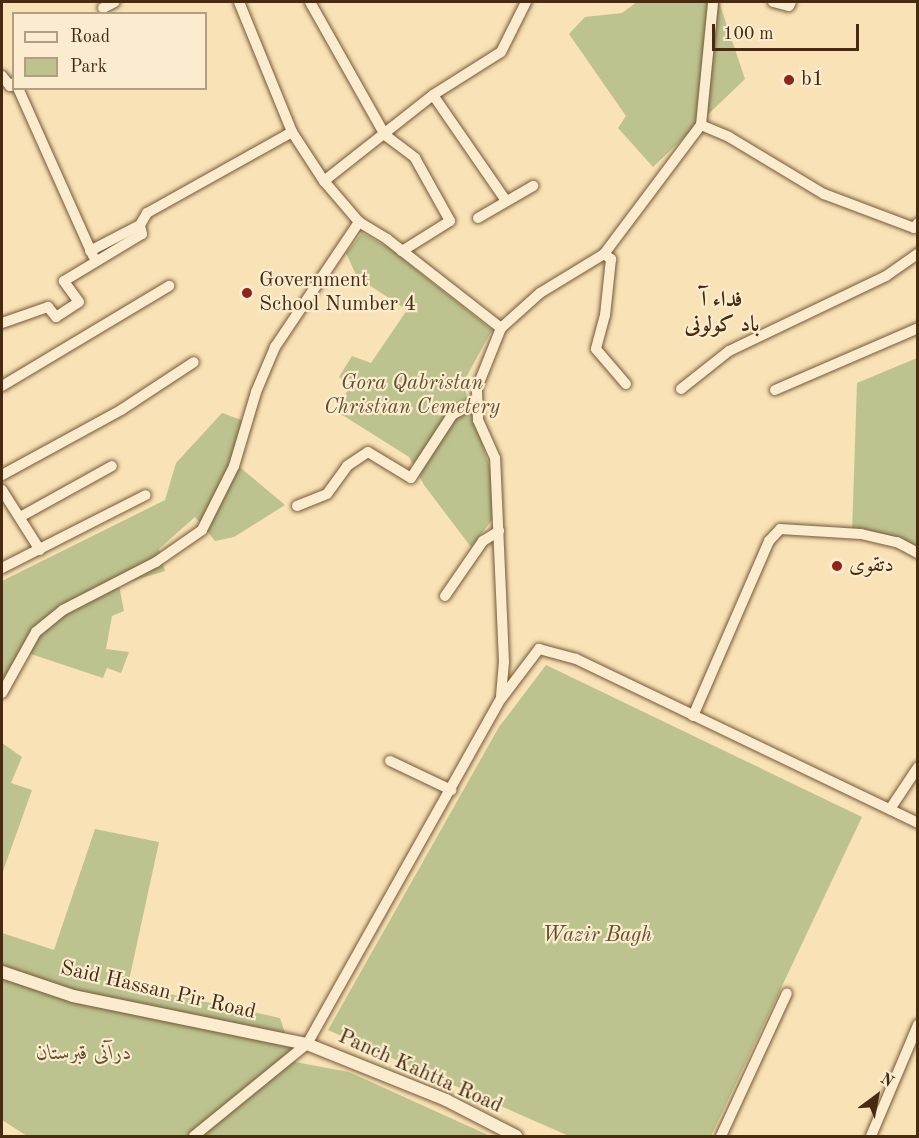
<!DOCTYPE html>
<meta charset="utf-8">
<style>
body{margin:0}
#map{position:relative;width:919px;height:1138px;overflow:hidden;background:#f9e2b5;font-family:"Old Standard TT",Amiri,serif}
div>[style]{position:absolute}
.green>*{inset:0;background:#bcc38e}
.roads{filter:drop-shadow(0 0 2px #745838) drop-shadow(0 0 2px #745838)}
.minor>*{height:10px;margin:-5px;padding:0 5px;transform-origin:5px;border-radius:5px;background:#fbeccf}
.tertiary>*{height:12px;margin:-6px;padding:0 6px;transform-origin:6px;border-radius:6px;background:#fbeccf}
.dots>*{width:16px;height:16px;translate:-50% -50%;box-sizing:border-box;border:3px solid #fbeccf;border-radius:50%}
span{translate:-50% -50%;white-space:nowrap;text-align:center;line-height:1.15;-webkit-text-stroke:4.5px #fbeccf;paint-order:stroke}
.poi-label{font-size:21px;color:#472a0f}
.left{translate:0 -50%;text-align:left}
.park-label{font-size:21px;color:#64502f;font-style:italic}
.street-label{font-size:21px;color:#472a0f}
.neighbourhood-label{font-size:22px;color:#472a0f;font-weight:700}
.frame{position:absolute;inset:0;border:3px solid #472a0f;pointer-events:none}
.legend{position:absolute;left:12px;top:12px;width:195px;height:78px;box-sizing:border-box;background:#fbeccf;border:2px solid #b39e82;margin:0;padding:8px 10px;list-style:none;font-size:18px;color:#472a0f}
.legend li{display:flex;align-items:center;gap:12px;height:30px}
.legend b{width:30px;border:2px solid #b39e82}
.north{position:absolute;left:847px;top:1066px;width:60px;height:60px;-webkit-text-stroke:4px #fbeccf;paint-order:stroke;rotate:32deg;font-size:16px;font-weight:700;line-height:24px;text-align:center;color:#472a0f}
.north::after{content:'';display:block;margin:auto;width:21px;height:27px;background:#472a0f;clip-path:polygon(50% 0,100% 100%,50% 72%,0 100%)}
.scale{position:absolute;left:712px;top:24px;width:147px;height:27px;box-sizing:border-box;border:3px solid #472a0f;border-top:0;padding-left:8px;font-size:18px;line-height:21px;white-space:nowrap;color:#472a0f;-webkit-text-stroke:4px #fbeccf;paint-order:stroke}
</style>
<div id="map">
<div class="green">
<i style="clip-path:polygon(637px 2px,719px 2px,745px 79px,653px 167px,618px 128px,626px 116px,569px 34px,585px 17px,622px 13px)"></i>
<i style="clip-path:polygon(362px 233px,389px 248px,492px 330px,463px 383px,492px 475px,496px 515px,471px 547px,424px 485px,409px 457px,336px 411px,350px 386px,339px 377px,352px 356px,371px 363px,407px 310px,357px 277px,346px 253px)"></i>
<i style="clip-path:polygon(917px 358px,917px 553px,852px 533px,857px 383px)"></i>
<i style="clip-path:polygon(222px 413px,247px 422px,235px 463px,285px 505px,234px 537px,215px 541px,195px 517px,159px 549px,165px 571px,119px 585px,124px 611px,112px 616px,106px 649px,129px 652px,121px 673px,107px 668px,103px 678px,25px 652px,2px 691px,2px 581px,165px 500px,176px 463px)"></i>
<i style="clip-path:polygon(546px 665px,862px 817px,711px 1136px,569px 1136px,328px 1030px,499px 727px)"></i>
<i style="clip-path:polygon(2px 743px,22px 757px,11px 783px,32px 790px,2px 874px)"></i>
<i style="clip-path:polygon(95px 829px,159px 842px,128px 985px,280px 1018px,295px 1062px,349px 1072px,488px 1135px,27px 1136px,2px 1120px,2px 933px,54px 950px)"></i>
</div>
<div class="roads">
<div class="minor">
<i style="left:239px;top:2px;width:140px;rotate:67.8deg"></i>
<i style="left:292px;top:132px;width:59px;rotate:56.9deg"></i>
<i style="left:324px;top:181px;width:54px;rotate:49.5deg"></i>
<i style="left:359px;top:222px;width:33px;rotate:31deg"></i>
<i style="left:387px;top:239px;width:145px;rotate:38deg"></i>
<i style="left:310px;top:2px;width:153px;rotate:60.6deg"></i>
<i style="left:385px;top:135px;width:38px;rotate:37deg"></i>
<i style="left:415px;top:158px;width:72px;rotate:60.9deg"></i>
<i style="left:450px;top:221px;width:57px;rotate:148deg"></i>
<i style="left:773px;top:2px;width:16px;rotate:14deg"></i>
<i style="left:789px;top:6px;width:4px;rotate:-63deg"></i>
<i style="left:103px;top:8px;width:13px;rotate:-27deg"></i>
<i style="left:2px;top:76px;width:13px;rotate:51deg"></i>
<i style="left:10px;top:86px;width:5px;rotate:-37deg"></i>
<i style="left:18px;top:88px;width:184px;rotate:65.9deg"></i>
<i style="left:433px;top:95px;width:129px;rotate:55.4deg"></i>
<i style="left:701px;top:125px;width:30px;rotate:23deg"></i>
<i style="left:729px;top:137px;width:111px;rotate:31deg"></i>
<i style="left:824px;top:194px;width:96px;rotate:20.7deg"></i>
<i style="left:914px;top:228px;width:6px;rotate:-51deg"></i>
<i style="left:324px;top:181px;width:139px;rotate:-38.3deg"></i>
<i style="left:433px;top:95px;width:80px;rotate:-32.3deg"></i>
<i style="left:501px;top:52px;width:56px;rotate:-63.4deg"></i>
<i style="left:478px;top:218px;width:64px;rotate:-30.2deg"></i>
<i style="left:90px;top:251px;width:56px;rotate:-27.5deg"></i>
<i style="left:140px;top:225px;width:14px;rotate:-60deg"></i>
<i style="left:147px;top:213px;width:166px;rotate:-29.2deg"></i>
<i style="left:604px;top:254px;width:9px;rotate:36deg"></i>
<i style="left:611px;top:259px;width:56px;rotate:96.1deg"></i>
<i style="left:605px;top:315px;width:35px;rotate:105deg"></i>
<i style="left:596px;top:349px;width:46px;rotate:49.4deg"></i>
<i style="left:2px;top:323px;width:49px;rotate:-19.2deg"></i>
<i style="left:48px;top:307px;width:13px;rotate:51deg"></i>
<i style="left:56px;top:317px;width:27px;rotate:-33deg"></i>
<i style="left:79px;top:302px;width:26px;rotate:-126deg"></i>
<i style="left:64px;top:281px;width:91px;rotate:-31.1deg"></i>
<i style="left:142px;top:234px;width:9px;rotate:-103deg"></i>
<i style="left:2px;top:386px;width:195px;rotate:-30.9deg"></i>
<i style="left:681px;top:389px;width:61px;rotate:-38.4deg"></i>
<i style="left:729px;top:351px;width:174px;rotate:-25.5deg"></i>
<i style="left:886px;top:276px;width:39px;rotate:-35deg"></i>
<i style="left:775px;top:390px;width:156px;rotate:-23.4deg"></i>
<i style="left:2px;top:475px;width:136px;rotate:-28.6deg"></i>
<i style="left:121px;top:410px;width:87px;rotate:-33.3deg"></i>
<i style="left:2px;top:490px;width:71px;rotate:57.7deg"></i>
<i style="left:297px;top:506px;width:32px;rotate:-22deg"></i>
<i style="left:327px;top:494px;width:34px;rotate:-54deg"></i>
<i style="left:347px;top:466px;width:25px;rotate:-34deg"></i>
<i style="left:368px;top:452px;width:50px;rotate:31.2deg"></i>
<i style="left:411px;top:478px;width:75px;rotate:-56.9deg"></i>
<i style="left:452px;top:415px;width:29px;rotate:-29deg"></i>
<i style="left:20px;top:517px;width:105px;rotate:-29deg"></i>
<i style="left:2px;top:568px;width:161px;rotate:-26.9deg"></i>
<i style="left:445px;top:596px;width:67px;rotate:-55.4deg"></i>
<i style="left:483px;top:541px;width:19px;rotate:-32deg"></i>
<i style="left:2px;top:693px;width:70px;rotate:-60.9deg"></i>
<i style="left:36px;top:632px;width:35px;rotate:-39deg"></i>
<i style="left:63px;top:610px;width:105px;rotate:-27.3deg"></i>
<i style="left:156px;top:562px;width:56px;rotate:-34.8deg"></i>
<i style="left:202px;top:530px;width:72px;rotate:-63.4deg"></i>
<i style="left:234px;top:466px;width:77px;rotate:-73.4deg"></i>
<i style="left:256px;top:392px;width:49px;rotate:-67.1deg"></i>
<i style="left:275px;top:347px;width:151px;rotate:-56.1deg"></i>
<i style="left:501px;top:696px;width:34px;rotate:-85deg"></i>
<i style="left:504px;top:662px;width:204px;rotate:-92.5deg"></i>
<i style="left:495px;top:458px;width:42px;rotate:-114.1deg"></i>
<i style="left:478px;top:420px;width:32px;rotate:-92deg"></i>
<i style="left:477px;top:388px;width:65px;rotate:-68.2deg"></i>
<i style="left:501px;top:328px;width:52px;rotate:-41.9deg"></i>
<i style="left:540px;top:293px;width:75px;rotate:-31.4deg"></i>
<i style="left:604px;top:254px;width:161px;rotate:-53.1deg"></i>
<i style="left:701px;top:125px;width:124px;rotate:-84.4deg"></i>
<i style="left:693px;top:716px;width:191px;rotate:-66.5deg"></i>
<i style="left:769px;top:541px;width:16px;rotate:-47deg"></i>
<i style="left:780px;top:529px;width:81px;rotate:3.5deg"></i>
<i style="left:861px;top:534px;width:37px;rotate:13deg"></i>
<i style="left:897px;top:542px;width:24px;rotate:28deg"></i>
<i style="left:390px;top:761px;width:68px;rotate:25.4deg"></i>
<i style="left:890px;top:809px;width:50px;rotate:-56.3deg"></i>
<i style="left:194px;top:1136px;width:146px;rotate:-39.2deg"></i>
<i style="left:307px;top:1044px;width:396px;rotate:-60.7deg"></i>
<i style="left:501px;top:699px;width:63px;rotate:-52.8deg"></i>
<i style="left:539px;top:649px;width:38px;rotate:15deg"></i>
<i style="left:576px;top:659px;width:379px;rotate:25.6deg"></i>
<i style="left:721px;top:1136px;width:157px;rotate:-65.2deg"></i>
<i style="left:871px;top:1136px;width:121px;rotate:-67.1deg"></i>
</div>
<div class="tertiary">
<i style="left:2px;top:972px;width:75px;rotate:18.7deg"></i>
<i style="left:73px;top:996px;width:239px;rotate:11.6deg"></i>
<i style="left:307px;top:1044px;width:150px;rotate:21.9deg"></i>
<i style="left:446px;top:1100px;width:79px;rotate:27.2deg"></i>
</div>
</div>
<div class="dots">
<i style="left:789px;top:80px;background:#8f2418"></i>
<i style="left:247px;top:293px;background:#8f2418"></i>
<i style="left:837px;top:566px;background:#8f2418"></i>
</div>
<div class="poi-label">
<span class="left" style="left:801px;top:80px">b1</span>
<span class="left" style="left:259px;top:293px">Government<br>School Number 4</span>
<span class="left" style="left:849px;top:566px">دتقوى</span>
</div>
<div class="park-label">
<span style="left:412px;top:396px">Gora Qabristan<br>Christian Cemetery</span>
<span style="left:597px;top:936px">Wazir Bagh</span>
<span style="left:84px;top:1054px">درآنی قبرستان</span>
</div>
<div class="street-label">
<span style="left:158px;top:991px;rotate:13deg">Said Hassan Pir Road</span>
<span style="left:420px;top:1072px;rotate:24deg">Panch Kahtta Road</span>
</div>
<div class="neighbourhood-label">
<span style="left:722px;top:313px">فداء آ<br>باد کولونی</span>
</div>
<div class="frame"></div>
<ul class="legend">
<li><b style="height:8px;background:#fbeccf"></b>Road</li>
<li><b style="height:16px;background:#bcc38e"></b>Park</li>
</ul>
<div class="north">N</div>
<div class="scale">100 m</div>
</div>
